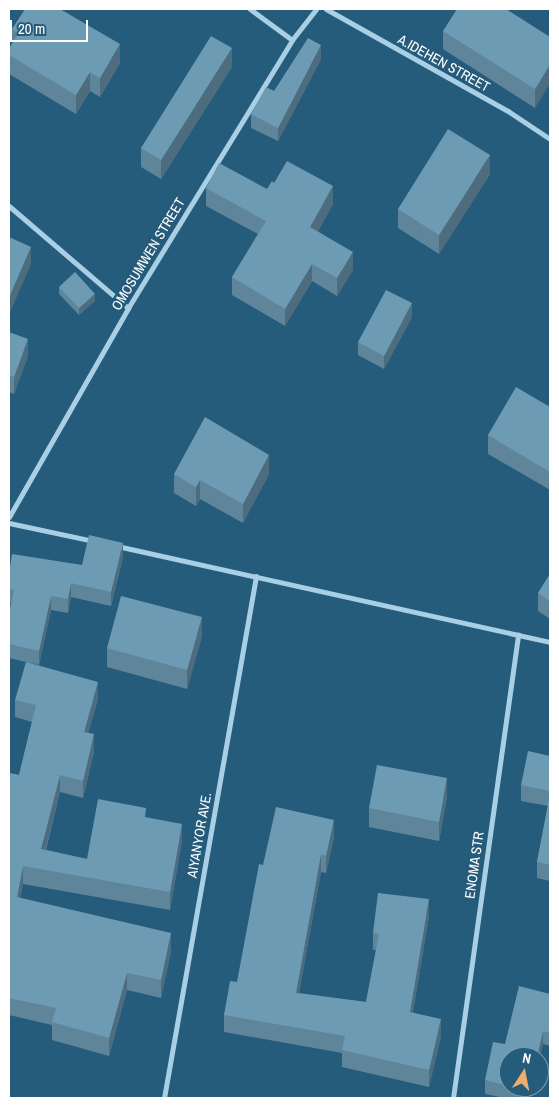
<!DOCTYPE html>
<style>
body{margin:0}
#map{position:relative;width:559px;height:1107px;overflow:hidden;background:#255b7b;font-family:"Archivo Narrow",sans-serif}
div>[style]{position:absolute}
.minor>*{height:5px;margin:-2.5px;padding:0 2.5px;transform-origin:2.5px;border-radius:2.5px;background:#a8cfe4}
.wall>*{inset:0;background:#5f859b}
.shaded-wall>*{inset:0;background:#4d6c7e}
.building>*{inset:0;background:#6e9bb4}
span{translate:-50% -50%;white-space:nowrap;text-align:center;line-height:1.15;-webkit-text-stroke:5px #255b7b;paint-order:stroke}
.street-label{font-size:14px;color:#fff}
.frame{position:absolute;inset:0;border:10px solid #fff;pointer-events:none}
.north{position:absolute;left:499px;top:1047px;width:50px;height:50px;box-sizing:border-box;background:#255b7b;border:1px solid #7c9db0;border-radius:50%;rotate:11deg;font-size:14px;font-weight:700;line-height:20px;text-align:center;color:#fff}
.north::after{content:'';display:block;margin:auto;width:18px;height:22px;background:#eeaf6d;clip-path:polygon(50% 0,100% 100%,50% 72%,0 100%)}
.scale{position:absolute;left:10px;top:20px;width:78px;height:22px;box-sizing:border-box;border:2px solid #fff;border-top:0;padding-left:6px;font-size:15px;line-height:18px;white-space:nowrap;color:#fff;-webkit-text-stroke:4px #255b7b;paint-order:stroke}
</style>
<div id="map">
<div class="minor">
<i style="left:250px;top:9px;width:52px;rotate:36.4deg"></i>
<i style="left:326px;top:9px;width:209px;rotate:29.3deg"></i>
<i style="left:508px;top:111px;width:50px;rotate:33.7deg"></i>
<i style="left:9px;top:206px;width:157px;rotate:40.6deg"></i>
<i style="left:9px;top:517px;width:241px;rotate:-60.3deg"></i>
<i style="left:128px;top:308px;width:314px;rotate:-58.5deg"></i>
<i style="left:292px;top:40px;width:39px;rotate:-52deg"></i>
<i style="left:9px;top:523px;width:87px;rotate:12deg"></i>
<i style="left:117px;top:546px;width:444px;rotate:12.5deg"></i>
<i style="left:164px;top:1098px;width:530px;rotate:-80deg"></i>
<i style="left:453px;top:1098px;width:468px;rotate:-82deg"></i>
</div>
<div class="wall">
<i style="clip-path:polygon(12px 29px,120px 63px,100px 97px,90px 91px,76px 114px,9px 74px,9px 49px,12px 43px)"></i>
<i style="clip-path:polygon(443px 31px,550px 37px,535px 108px,443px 49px)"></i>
<i style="clip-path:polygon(321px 59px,278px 141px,251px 128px,251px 114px,274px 91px)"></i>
<i style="clip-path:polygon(232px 67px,161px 179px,141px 167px,141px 148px)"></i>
<i style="clip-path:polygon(490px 174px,439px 254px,398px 228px,398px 209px)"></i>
<i style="clip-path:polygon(274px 183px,333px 204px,318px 231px,353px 270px,337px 296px,312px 281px,285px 326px,232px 295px,232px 277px,258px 234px,206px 206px,206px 188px,267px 189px)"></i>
<i style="clip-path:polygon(59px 287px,95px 301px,79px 315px,59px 294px)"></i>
<i style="clip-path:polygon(412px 317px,384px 369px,358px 355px,358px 342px)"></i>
<i style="clip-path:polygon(9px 332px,28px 356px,14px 394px,9px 392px)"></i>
<i style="clip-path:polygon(550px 407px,550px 490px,488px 454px,488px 435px)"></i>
<i style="clip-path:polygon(174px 474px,269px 474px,243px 523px,200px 499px,196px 506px,174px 493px)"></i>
<i style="clip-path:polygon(123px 557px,111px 606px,71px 597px,68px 613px,51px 610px,39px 665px,9px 658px,9px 614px,11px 603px,9px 603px,9px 574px,82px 565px)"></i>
<i style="clip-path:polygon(550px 574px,550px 619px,538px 611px,538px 593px)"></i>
<i style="clip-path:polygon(202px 636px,187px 689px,107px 667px,107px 648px)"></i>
<i style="clip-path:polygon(98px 699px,88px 733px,94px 752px,83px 798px,60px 792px,46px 850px,87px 859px,146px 818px,182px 841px,170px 910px,23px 884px,20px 898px,171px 951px,161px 998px,127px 990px,109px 1056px,52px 1040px,52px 1025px,9px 1015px,9px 773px,19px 775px,32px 722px,15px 717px,15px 700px)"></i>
<i style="clip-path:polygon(550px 756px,550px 881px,537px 878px,537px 862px,548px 806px,521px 801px,521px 785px)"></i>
<i style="clip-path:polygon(447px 797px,439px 841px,369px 827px,369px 808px)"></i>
<i style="clip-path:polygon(334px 837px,326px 873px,321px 872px,299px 993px,366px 1002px,376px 950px,373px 950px,373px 933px,429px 916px,413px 1012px,441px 1036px,429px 1087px,342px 1067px,342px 1053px,224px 1032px,224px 1015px,237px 982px,263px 865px)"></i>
<i style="clip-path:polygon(550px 994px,550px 1046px,543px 1044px,539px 1060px,539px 1057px,509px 1057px,509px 1087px,533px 1087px,530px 1098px,505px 1098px,485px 1094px,485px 1080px,505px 1044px)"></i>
</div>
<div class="shaded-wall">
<i style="clip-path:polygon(120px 44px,120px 63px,100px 97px,100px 78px)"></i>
<i style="clip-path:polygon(321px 45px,321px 59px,278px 141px,278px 128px)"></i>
<i style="clip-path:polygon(232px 48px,232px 67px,161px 179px,161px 160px)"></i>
<i style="clip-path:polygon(550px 65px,550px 84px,535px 108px,535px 89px)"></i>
<i style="clip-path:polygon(90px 72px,90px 91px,76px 114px,76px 95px)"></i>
<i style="clip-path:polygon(490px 155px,490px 174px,439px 254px,439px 235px)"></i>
<i style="clip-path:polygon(333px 186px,333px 204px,310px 245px,310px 227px)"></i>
<i style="clip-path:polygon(31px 247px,31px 264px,9px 315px,9px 298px)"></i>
<i style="clip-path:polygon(353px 252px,353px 270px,337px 296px,337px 278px)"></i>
<i style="clip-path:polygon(312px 264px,312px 281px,285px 326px,285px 309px)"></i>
<i style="clip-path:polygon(95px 294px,95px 301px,79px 315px,79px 308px)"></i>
<i style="clip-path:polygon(412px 303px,412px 317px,384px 369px,384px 356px)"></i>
<i style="clip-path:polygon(28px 339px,28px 356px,14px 394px,14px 377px)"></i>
<i style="clip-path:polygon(269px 455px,269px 474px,243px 523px,243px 504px)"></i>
<i style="clip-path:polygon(200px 480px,200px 499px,196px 506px,196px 487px)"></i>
<i style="clip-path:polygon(123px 543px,123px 557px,111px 606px,111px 592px)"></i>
<i style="clip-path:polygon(71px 583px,71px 597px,68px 613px,68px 599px)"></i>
<i style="clip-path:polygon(51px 596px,51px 610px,39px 665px,39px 651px)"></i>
<i style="clip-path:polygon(202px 617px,202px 636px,187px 689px,187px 670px)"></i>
<i style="clip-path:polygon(98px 682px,98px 699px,84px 749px,84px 732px)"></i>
<i style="clip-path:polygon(94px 734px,94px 752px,83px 798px,83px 781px)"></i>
<i style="clip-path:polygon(60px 775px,60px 792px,41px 866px,41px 849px)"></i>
<i style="clip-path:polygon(447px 778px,447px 797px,439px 841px,439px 822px)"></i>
<i style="clip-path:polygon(334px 820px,334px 837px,326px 873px,326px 856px)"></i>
<i style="clip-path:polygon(182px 824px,182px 841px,170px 910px,170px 892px)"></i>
<i style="clip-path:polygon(321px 854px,321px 872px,296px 1010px,296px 993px)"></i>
<i style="clip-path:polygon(23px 866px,23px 884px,17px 914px,17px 897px)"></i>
<i style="clip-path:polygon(429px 899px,429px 916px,410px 1029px,410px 1012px)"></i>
<i style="clip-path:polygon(171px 933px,171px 951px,161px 998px,161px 980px)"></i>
<i style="clip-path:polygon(127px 973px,127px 990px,109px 1056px,109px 1038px)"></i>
<i style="clip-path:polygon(441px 1019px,441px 1036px,429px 1087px,429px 1070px)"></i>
<i style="clip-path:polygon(543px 1031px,543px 1044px,539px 1060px,539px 1057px,537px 1057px)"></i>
<i style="clip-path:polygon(530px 1087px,533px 1087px,530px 1098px,529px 1098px)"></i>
</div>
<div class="building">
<i style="clip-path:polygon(25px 9px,60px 9px,120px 44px,100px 78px,90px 72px,76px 95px,9px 55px,9px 49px,18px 33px,12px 29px)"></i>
<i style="clip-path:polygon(457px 9px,506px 9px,550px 37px,550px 65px,535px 89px,443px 31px)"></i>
<i style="clip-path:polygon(211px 36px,232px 48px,161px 160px,141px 148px)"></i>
<i style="clip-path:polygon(308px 38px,321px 45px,278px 128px,251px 114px,266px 87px,274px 91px)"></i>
<i style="clip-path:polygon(448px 129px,490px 155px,439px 235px,398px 209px)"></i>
<i style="clip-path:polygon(287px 161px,333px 186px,310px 227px,353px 252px,337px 278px,312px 264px,285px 309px,232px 277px,266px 221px,206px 188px,219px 163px,267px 189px,272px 181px,274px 183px)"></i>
<i style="clip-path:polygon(9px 237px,31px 247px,9px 298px)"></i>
<i style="clip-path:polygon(75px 272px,95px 294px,79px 308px,59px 287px)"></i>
<i style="clip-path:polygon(386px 290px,412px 303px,384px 356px,358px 342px)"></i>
<i style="clip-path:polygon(9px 332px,28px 339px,14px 377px,9px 375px)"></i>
<i style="clip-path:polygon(516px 387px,550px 407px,550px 472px,488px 435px)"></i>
<i style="clip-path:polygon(205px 417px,269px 455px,243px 504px,200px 480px,196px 487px,174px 474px)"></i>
<i style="clip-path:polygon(89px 535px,123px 543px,111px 592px,71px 583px,68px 599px,51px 596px,39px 651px,9px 644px,9px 614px,14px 590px,9px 589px,9px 574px,12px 554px,82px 565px)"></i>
<i style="clip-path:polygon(550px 574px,550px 601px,538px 593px)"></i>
<i style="clip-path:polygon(121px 596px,202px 617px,187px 670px,107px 648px)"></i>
<i style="clip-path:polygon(26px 662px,98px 682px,84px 732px,94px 734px,83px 781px,60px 775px,41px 849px,87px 859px,98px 799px,146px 808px,145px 817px,182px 824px,170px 892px,23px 866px,17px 897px,171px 933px,161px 980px,127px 973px,109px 1038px,52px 1022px,56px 1008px,9px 998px,9px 773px,19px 775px,36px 705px,15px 700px)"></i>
<i style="clip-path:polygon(528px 751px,550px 756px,550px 791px,521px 785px)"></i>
<i style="clip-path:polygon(377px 765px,447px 778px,439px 822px,369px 808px)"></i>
<i style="clip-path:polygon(550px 794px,550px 865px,537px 862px)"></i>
<i style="clip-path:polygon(276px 807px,334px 820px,326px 856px,321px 854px,296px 993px,366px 1002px,379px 934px,373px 933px,378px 893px,429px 899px,410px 1012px,441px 1019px,429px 1070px,342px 1050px,345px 1036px,224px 1015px,230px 981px,237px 982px,259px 864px,263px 865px)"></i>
<i style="clip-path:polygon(519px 986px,550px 994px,550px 1033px,543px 1031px,537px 1057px,509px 1057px,509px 1086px,485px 1080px,493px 1042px,505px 1044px)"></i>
<i style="clip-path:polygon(515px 1087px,530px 1087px,529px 1090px)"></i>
</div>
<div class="street-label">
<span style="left:444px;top:63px;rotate:29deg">A.IDEHEN STREET</span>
<span style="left:148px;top:254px;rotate:-59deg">OMOSUMWEN STREET</span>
<span style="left:199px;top:835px;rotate:-80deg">AIYANYOR AVE.</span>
<span style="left:474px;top:865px;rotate:-82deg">ENOMA STR</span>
</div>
<div class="frame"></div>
<div class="north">N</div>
<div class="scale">20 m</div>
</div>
